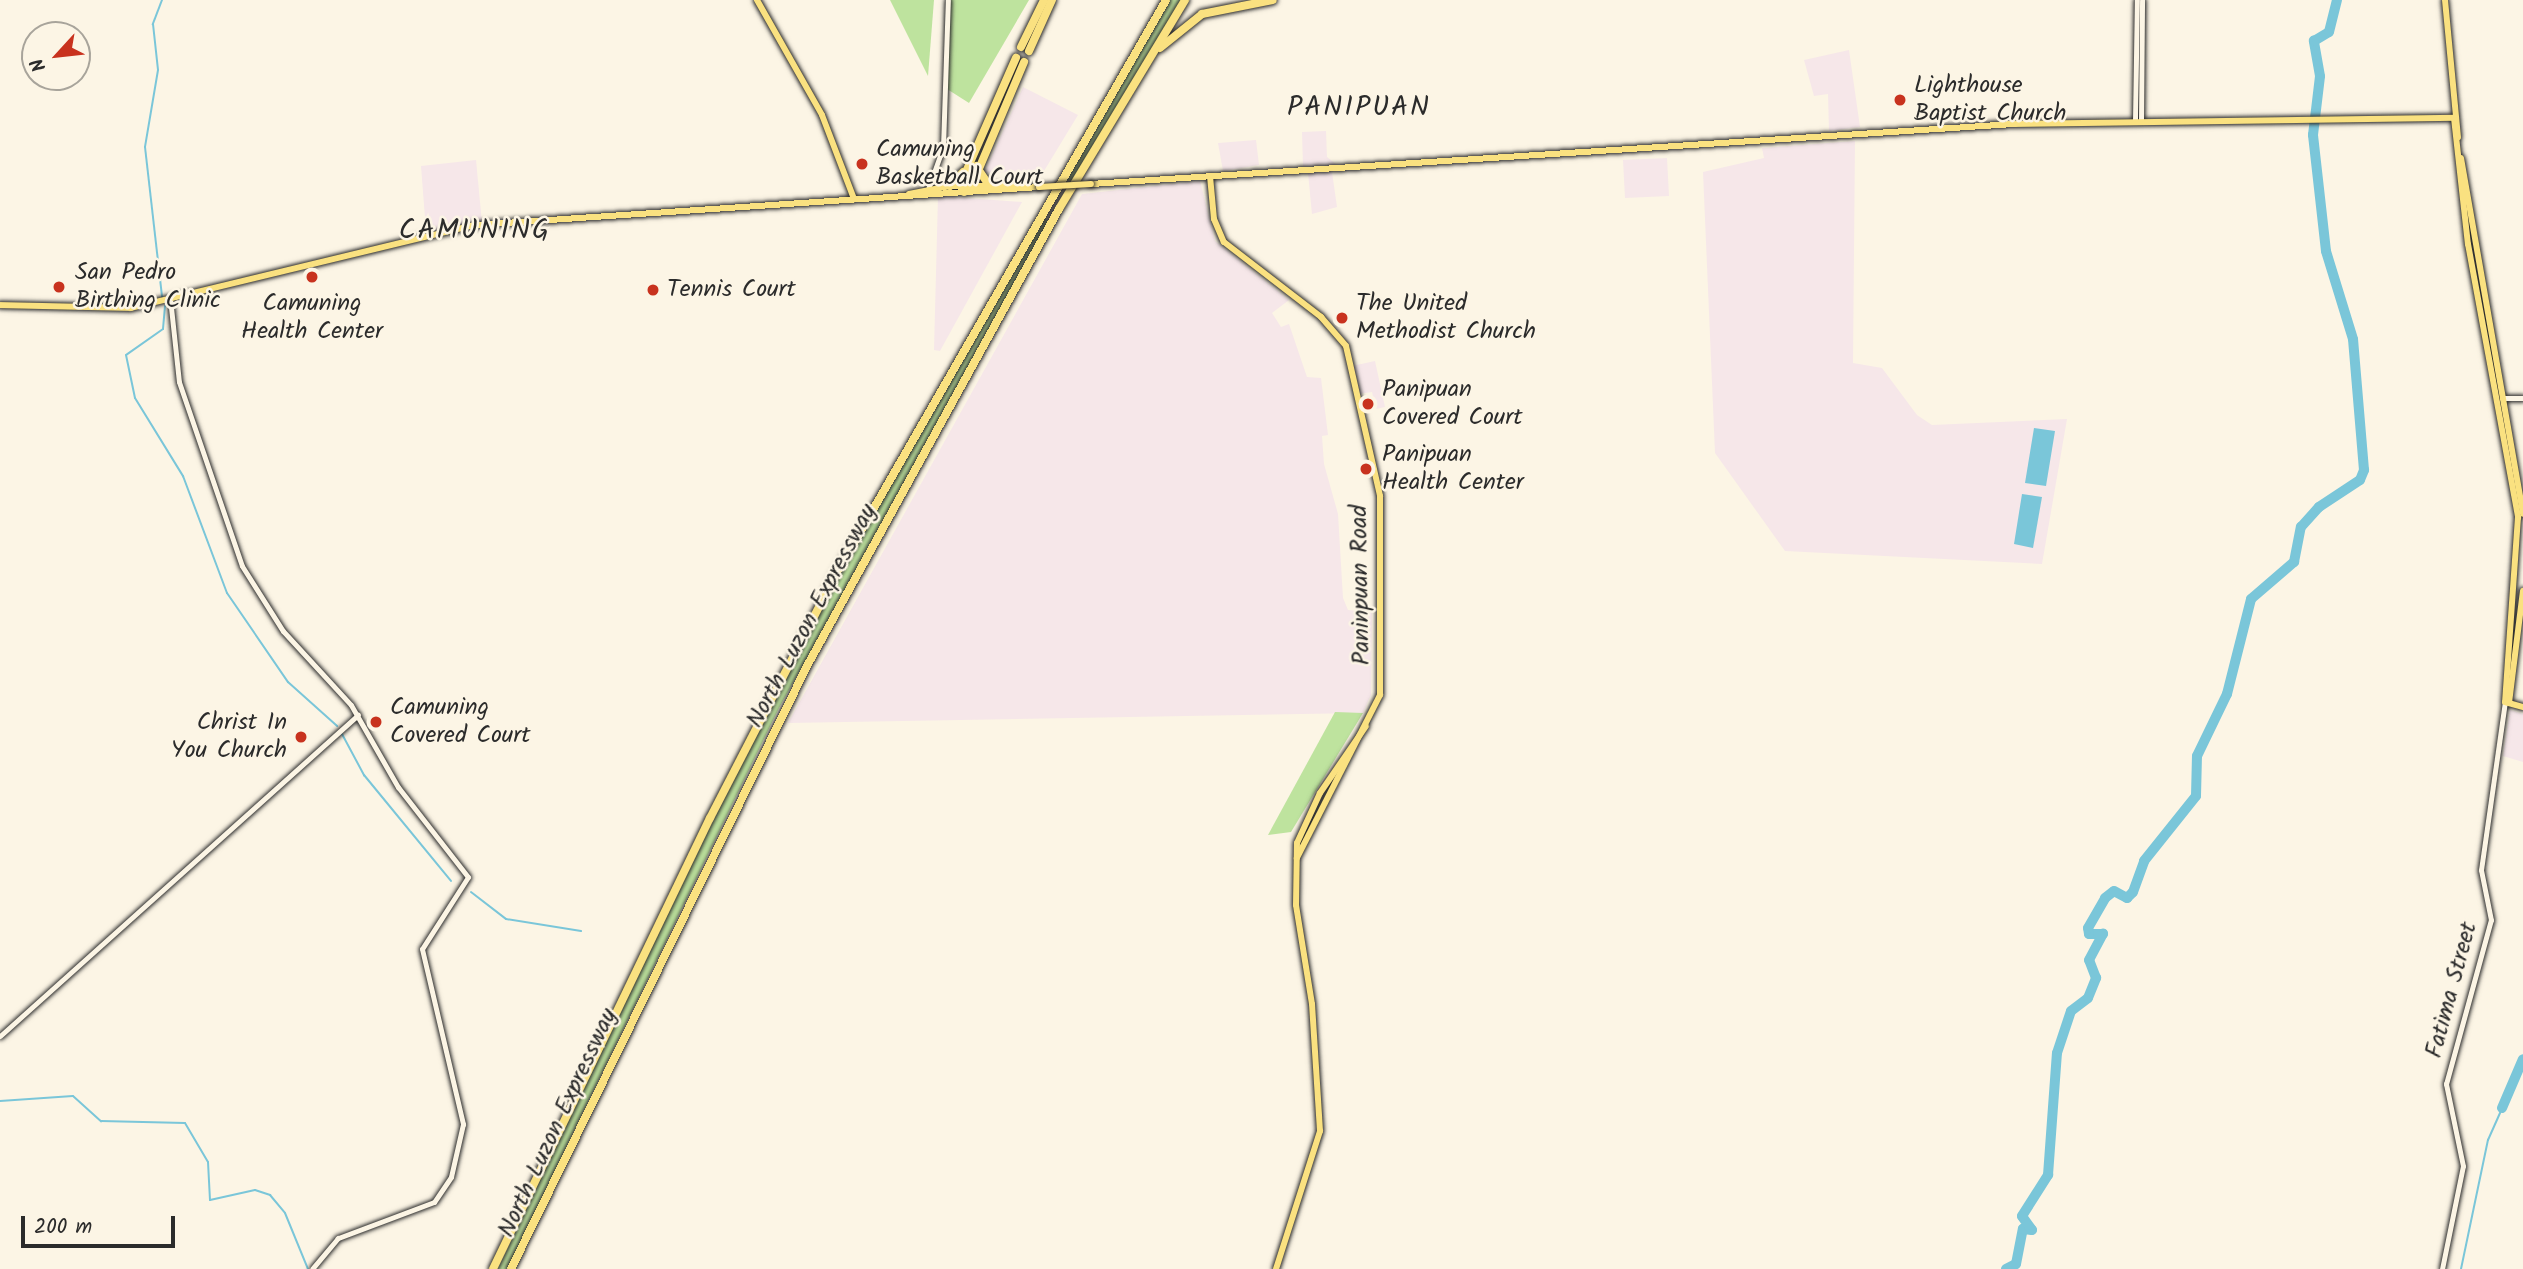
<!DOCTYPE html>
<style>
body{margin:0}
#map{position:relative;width:2523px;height:1269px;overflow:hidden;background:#fcf5e5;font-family:Kalam,sans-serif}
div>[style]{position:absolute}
.built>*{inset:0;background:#f6e7e9}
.green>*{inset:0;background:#bee39e}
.water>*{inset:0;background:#7ac6d9}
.stream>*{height:2px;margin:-1px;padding:0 1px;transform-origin:1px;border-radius:1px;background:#7ac6d9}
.river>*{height:10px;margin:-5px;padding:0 5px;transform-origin:5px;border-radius:5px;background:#7ac6d9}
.roads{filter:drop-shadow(0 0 2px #2b2b2b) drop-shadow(0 0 2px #2b2b2b)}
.minor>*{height:5px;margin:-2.5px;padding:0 2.5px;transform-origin:2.5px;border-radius:2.5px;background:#fcf5e5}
.major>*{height:6px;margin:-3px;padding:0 3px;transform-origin:3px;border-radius:3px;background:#fae180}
.highway>*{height:8px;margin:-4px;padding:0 4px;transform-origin:4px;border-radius:4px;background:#fae180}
.bridges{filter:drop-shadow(0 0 2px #2b2b2b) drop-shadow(0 0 2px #2b2b2b)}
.major-bridge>*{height:6px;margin:-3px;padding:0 3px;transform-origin:3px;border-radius:3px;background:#fae180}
.dots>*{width:19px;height:19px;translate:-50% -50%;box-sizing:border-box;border:4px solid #fcf5e5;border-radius:50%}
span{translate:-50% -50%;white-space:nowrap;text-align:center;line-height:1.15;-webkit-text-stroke:5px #fcf5e5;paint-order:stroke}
.poi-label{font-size:24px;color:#2b2b2b}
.left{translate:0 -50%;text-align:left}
.right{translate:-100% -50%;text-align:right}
.street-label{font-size:24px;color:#2b2b2b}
.quarter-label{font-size:28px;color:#2b2b2b;letter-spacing:2px}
.north{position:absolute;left:21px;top:21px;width:70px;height:70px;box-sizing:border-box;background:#fcf5e5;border:2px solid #a8a49b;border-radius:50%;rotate:243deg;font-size:19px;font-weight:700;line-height:28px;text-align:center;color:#2b2b2b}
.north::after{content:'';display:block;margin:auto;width:24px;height:32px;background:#c8321e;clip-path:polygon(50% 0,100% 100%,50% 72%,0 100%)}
.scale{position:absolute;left:21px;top:1216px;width:154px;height:32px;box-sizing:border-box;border:4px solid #2b2b2b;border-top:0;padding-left:9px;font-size:21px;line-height:24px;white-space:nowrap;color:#2b2b2b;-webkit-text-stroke:5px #fcf5e5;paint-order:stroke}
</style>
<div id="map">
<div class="built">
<i style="clip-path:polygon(1849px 50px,1860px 127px,1829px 131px,1828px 94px,1814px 96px,1804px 60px)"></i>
<i style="clip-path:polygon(1023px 87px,1078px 115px,1044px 171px,984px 173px)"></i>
<i style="clip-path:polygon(1326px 131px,1327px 157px,1337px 165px,1303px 166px,1302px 132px)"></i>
<i style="clip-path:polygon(1256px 140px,1259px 165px,1223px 171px,1218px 143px)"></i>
<i style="clip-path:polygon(1855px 141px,1853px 363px,1882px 368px,1917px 415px,1932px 425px,2067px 419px,2042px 564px,1785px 551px,1715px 453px,1703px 172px,1764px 158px,1762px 148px)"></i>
<i style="clip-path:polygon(1667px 158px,1669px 196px,1625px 198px,1623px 160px)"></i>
<i style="clip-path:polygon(476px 160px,482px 223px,426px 231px,421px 166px)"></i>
<i style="clip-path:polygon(1332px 172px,1337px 207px,1312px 214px,1308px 173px)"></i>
<i style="clip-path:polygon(1200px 181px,1215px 241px,1289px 300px,1272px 313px,1281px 327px,1289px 324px,1307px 377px,1321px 378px,1328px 435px,1322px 436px,1324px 464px,1338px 514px,1343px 598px,1348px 610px,1372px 612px,1371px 695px,1363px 713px,788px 723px,1082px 194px)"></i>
<i style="clip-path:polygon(938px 196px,1022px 202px,940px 351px,934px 350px)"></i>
<i style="clip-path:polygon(1375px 361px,1385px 407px,1376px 409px,1372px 392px,1358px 394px,1352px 366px)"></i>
<i style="clip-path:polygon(2510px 710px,2523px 714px,2523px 762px,2503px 756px)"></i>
</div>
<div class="green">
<i style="clip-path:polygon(890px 0,934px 0,928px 76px)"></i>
<i style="clip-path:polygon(950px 0,1029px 0,969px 103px,947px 89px)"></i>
<i style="clip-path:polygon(1169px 0,1182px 0,1073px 180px,1060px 181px)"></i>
<i style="clip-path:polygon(1044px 216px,1048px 222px,779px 708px,507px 1269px,498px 1269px,678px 889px,841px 572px)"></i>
<i style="clip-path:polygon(1335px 712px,1363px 713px,1291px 832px,1268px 835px)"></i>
</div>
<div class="water">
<i style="clip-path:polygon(2034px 428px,2055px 431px,2046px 486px,2025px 483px)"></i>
<i style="clip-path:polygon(2022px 494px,2042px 497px,2033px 548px,2014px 544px)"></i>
</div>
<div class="stream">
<i style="left:162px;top:0;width:26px;rotate:111deg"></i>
<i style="left:153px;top:24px;width:46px;rotate:83.8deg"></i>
<i style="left:158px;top:70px;width:78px;rotate:99.6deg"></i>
<i style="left:145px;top:147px;width:151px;rotate:83.5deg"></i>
<i style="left:165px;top:306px;width:23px;rotate:95deg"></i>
<i style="left:163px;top:329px;width:45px;rotate:144.9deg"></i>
<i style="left:126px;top:355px;width:44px;rotate:78.2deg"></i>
<i style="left:135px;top:398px;width:92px;rotate:58.4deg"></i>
<i style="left:183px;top:476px;width:125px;rotate:69.4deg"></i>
<i style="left:227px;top:593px;width:108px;rotate:55.6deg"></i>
<i style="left:288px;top:682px;width:66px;rotate:41.9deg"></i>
<i style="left:342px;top:734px;width:47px;rotate:61.8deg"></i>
<i style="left:364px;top:775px;width:137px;rotate:50.6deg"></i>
<i style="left:471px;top:892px;width:44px;rotate:37.6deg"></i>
<i style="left:506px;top:919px;width:76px;rotate:9.1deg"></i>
<i style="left:0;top:1101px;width:73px;rotate:-3.9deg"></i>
<i style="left:73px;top:1096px;width:38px;rotate:42deg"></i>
<i style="left:101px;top:1121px;width:84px;rotate:1.4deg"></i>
<i style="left:185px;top:1123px;width:45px;rotate:59.5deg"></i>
<i style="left:208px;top:1162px;width:38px;rotate:87deg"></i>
<i style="left:210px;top:1200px;width:46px;rotate:-12.5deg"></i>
<i style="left:255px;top:1190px;width:16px;rotate:18deg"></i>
<i style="left:270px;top:1195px;width:23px;rotate:50deg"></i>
<i style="left:285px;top:1213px;width:61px;rotate:67.7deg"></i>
<i style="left:2461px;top:1269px;width:132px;rotate:-78.2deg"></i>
<i style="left:2488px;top:1140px;width:35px;rotate:-66deg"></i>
</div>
<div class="river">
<i style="left:2502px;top:1108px;width:53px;rotate:-66.8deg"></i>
<i style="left:2006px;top:1269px;width:11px;rotate:-27deg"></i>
<i style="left:2016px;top:1264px;width:36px;rotate:-79deg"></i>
<i style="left:2023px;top:1229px;width:9px;rotate:6deg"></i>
<i style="left:2032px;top:1230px;width:17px;rotate:-126deg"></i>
<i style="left:2022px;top:1216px;width:49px;rotate:-57.6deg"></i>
<i style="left:2048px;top:1175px;width:122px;rotate:-85.8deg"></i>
<i style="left:2057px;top:1053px;width:44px;rotate:-71.6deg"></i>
<i style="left:2071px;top:1011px;width:21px;rotate:-37deg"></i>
<i style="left:2088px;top:998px;width:22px;rotate:-68deg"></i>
<i style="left:2096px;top:978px;width:19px;rotate:-111deg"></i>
<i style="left:2089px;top:960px;width:30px;rotate:-62deg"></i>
<i style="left:2103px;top:934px;width:14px;rotate:180deg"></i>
<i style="left:2089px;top:934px;width:6px;rotate:-99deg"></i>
<i style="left:2088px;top:928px;width:34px;rotate:-60deg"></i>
<i style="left:2105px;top:898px;width:11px;rotate:-38deg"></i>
<i style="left:2114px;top:891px;width:15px;rotate:28deg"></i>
<i style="left:2127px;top:898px;width:8px;rotate:-45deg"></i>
<i style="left:2133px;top:892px;width:33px;rotate:-70deg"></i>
<i style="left:2144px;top:861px;width:83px;rotate:-51.3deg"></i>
<i style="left:2196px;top:796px;width:40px;rotate:-88.6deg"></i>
<i style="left:2197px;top:756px;width:69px;rotate:-64.2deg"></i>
<i style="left:2227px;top:694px;width:98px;rotate:-75.8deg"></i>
<i style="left:2251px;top:599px;width:57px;rotate:-40.7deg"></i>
<i style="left:2294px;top:562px;width:36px;rotate:-79deg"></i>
<i style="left:2301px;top:527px;width:27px;rotate:-48deg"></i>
<i style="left:2319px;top:507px;width:49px;rotate:-33.4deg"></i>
<i style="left:2360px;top:480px;width:11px;rotate:-68deg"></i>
<i style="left:2364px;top:470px;width:131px;rotate:-94.8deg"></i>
<i style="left:2353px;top:339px;width:92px;rotate:-107.1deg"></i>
<i style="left:2326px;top:251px;width:117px;rotate:-96.4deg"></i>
<i style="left:2313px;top:135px;width:59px;rotate:-83.2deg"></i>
<i style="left:2320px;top:76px;width:36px;rotate:-100deg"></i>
<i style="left:2314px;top:41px;width:17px;rotate:-31deg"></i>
<i style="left:2329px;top:32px;width:33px;rotate:-76deg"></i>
</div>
<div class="roads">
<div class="minor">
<i style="left:2135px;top:121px;width:121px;rotate:-89.1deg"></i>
<i style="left:2141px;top:121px;width:121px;rotate:-89.5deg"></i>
<i style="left:927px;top:192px;width:48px;rotate:-70.4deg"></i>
<i style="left:943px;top:147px;width:147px;rotate:-88.1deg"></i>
<i style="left:170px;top:298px;width:84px;rotate:83.9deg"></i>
<i style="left:179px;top:382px;width:194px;rotate:71.1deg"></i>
<i style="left:242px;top:566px;width:77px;rotate:57.8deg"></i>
<i style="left:283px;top:631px;width:100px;rotate:47.4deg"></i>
<i style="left:351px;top:705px;width:95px;rotate:60.2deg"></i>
<i style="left:398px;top:787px;width:114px;rotate:52.1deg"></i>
<i style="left:468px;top:877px;width:85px;rotate:122.6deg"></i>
<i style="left:422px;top:949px;width:180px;rotate:76.8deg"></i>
<i style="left:463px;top:1124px;width:54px;rotate:102.8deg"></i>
<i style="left:451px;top:1177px;width:30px;rotate:124deg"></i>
<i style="left:434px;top:1202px;width:103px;rotate:159.4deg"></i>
<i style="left:338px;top:1238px;width:40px;rotate:130deg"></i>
<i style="left:2502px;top:398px;width:21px"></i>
<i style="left:0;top:1036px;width:481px;rotate:-41.9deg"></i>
<i style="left:2442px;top:1269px;width:105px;rotate:-78.5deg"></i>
<i style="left:2463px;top:1166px;width:84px;rotate:-101.7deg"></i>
<i style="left:2446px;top:1084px;width:170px;rotate:-74.7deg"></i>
<i style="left:2491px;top:920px;width:51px;rotate:-101.3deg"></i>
<i style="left:2481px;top:870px;width:170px;rotate:-81.9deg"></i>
</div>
<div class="major">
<i style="left:757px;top:0;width:132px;rotate:60.5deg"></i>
<i style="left:822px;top:115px;width:90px;rotate:69.1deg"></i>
<i style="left:2445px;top:0;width:138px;rotate:84.6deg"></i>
<i style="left:2454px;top:118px;width:127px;rotate:83.7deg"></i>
<i style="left:2468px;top:244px;width:278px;rotate:79.6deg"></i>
<i style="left:2518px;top:517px;width:185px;rotate:94deg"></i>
<i style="left:2505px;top:702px;width:19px;rotate:16deg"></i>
<i style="left:2461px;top:158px;width:361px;rotate:80.1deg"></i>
<i style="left:1210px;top:176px;width:43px;rotate:84.7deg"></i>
<i style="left:1214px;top:219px;width:25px;rotate:67deg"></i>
<i style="left:1224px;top:242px;width:123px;rotate:37.7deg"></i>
<i style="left:1321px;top:317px;width:38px;rotate:49deg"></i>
<i style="left:1346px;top:346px;width:154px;rotate:77.2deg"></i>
<i style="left:1380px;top:496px;width:199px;rotate:90deg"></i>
<i style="left:1380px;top:695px;width:183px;rotate:117deg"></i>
<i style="left:1091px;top:184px;width:926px;rotate:-3.72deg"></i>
<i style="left:2015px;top:124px;width:439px;rotate:-0.8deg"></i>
<i style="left:909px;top:194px;width:42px;rotate:-11deg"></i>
<i style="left:950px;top:186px;width:77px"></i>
<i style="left:0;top:305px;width:131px;rotate:1.3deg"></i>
<i style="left:131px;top:308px;width:354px;rotate:-13.6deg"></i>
<i style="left:475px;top:225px;width:565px;rotate:-3.85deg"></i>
<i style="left:2509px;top:703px;width:113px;rotate:-82.9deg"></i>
<i style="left:1276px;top:1269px;width:145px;rotate:-72.3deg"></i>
<i style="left:1320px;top:1131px;width:127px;rotate:-93.6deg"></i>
<i style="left:1312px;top:1004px;width:100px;rotate:-99.2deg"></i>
<i style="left:1296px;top:905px;width:62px;rotate:-89.1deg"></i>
<i style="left:1297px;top:843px;width:55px;rotate:-65.3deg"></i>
<i style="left:1320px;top:793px;width:81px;rotate:-55.5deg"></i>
</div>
<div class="highway">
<i style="left:1021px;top:47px;width:52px;rotate:-63.9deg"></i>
<i style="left:1160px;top:48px;width:54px;rotate:-39deg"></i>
<i style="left:1202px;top:14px;width:72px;rotate:-11.2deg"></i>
<i style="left:1029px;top:51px;width:56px;rotate:-65.7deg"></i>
<i style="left:976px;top:166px;width:22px;rotate:56deg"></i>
<i style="left:950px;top:186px;width:19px;rotate:-47deg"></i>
<i style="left:970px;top:190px;width:139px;rotate:-67.1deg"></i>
<i style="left:964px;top:192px;width:18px;rotate:-87deg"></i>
<i style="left:965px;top:174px;width:127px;rotate:-66.3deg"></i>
<i style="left:493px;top:1269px;width:500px;rotate:-64.31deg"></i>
<i style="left:710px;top:818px;width:275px;rotate:-62.7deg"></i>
<i style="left:836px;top:574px;width:662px;rotate:-60.1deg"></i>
<i style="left:511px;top:1269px;width:672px;rotate:-63.85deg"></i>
<i style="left:807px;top:666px;width:522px;rotate:-61.13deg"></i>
<i style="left:1059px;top:209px;width:244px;rotate:-58.9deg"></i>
</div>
</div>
<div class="bridges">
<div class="major-bridge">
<i style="left:1039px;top:187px;width:52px;rotate:-3.3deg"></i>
</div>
</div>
<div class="dots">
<i style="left:1900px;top:100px;background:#c8321e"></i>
<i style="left:862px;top:164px;background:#c8321e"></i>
<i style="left:312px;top:277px;background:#c8321e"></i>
<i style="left:59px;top:287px;background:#c8321e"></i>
<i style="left:653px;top:290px;background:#c8321e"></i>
<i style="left:1342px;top:318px;background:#c8321e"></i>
<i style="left:1368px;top:404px;background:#c8321e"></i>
<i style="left:1366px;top:469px;background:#c8321e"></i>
<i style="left:376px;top:722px;background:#c8321e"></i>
<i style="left:301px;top:737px;background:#c8321e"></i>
</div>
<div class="poi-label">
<span class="left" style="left:1914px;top:100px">Lighthouse<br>Baptist Church</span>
<span class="left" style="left:876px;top:164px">Camuning<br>Basketball Court</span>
<span class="left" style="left:75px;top:287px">San Pedro<br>Birthing Clinic</span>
<span class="left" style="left:667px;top:290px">Tennis Court</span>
<span style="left:312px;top:318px">Camuning<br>Health Center</span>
<span class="left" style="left:1356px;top:318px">The United<br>Methodist Church</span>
<span class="left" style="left:1382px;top:404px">Panipuan<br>Covered Court</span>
<span class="left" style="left:1382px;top:469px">Panipuan<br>Health Center</span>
<span class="left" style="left:390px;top:722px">Camuning<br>Covered Court</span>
<span class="right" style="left:287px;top:737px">Christ In<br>You Church</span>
</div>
<div class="street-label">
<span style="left:1361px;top:585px;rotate:-91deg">Paninpuan Road</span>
<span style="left:812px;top:616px;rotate:-62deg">North Luzon Expressway</span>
<span style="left:2452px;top:990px;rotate:-75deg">Fatima Street</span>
<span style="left:558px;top:1123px;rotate:-65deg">North Luzon Expressway</span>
</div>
<div class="quarter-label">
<span style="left:1359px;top:108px">PANIPUAN</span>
<span style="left:475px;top:231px">CAMUNING</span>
</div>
<div class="north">N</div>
<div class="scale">200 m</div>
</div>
